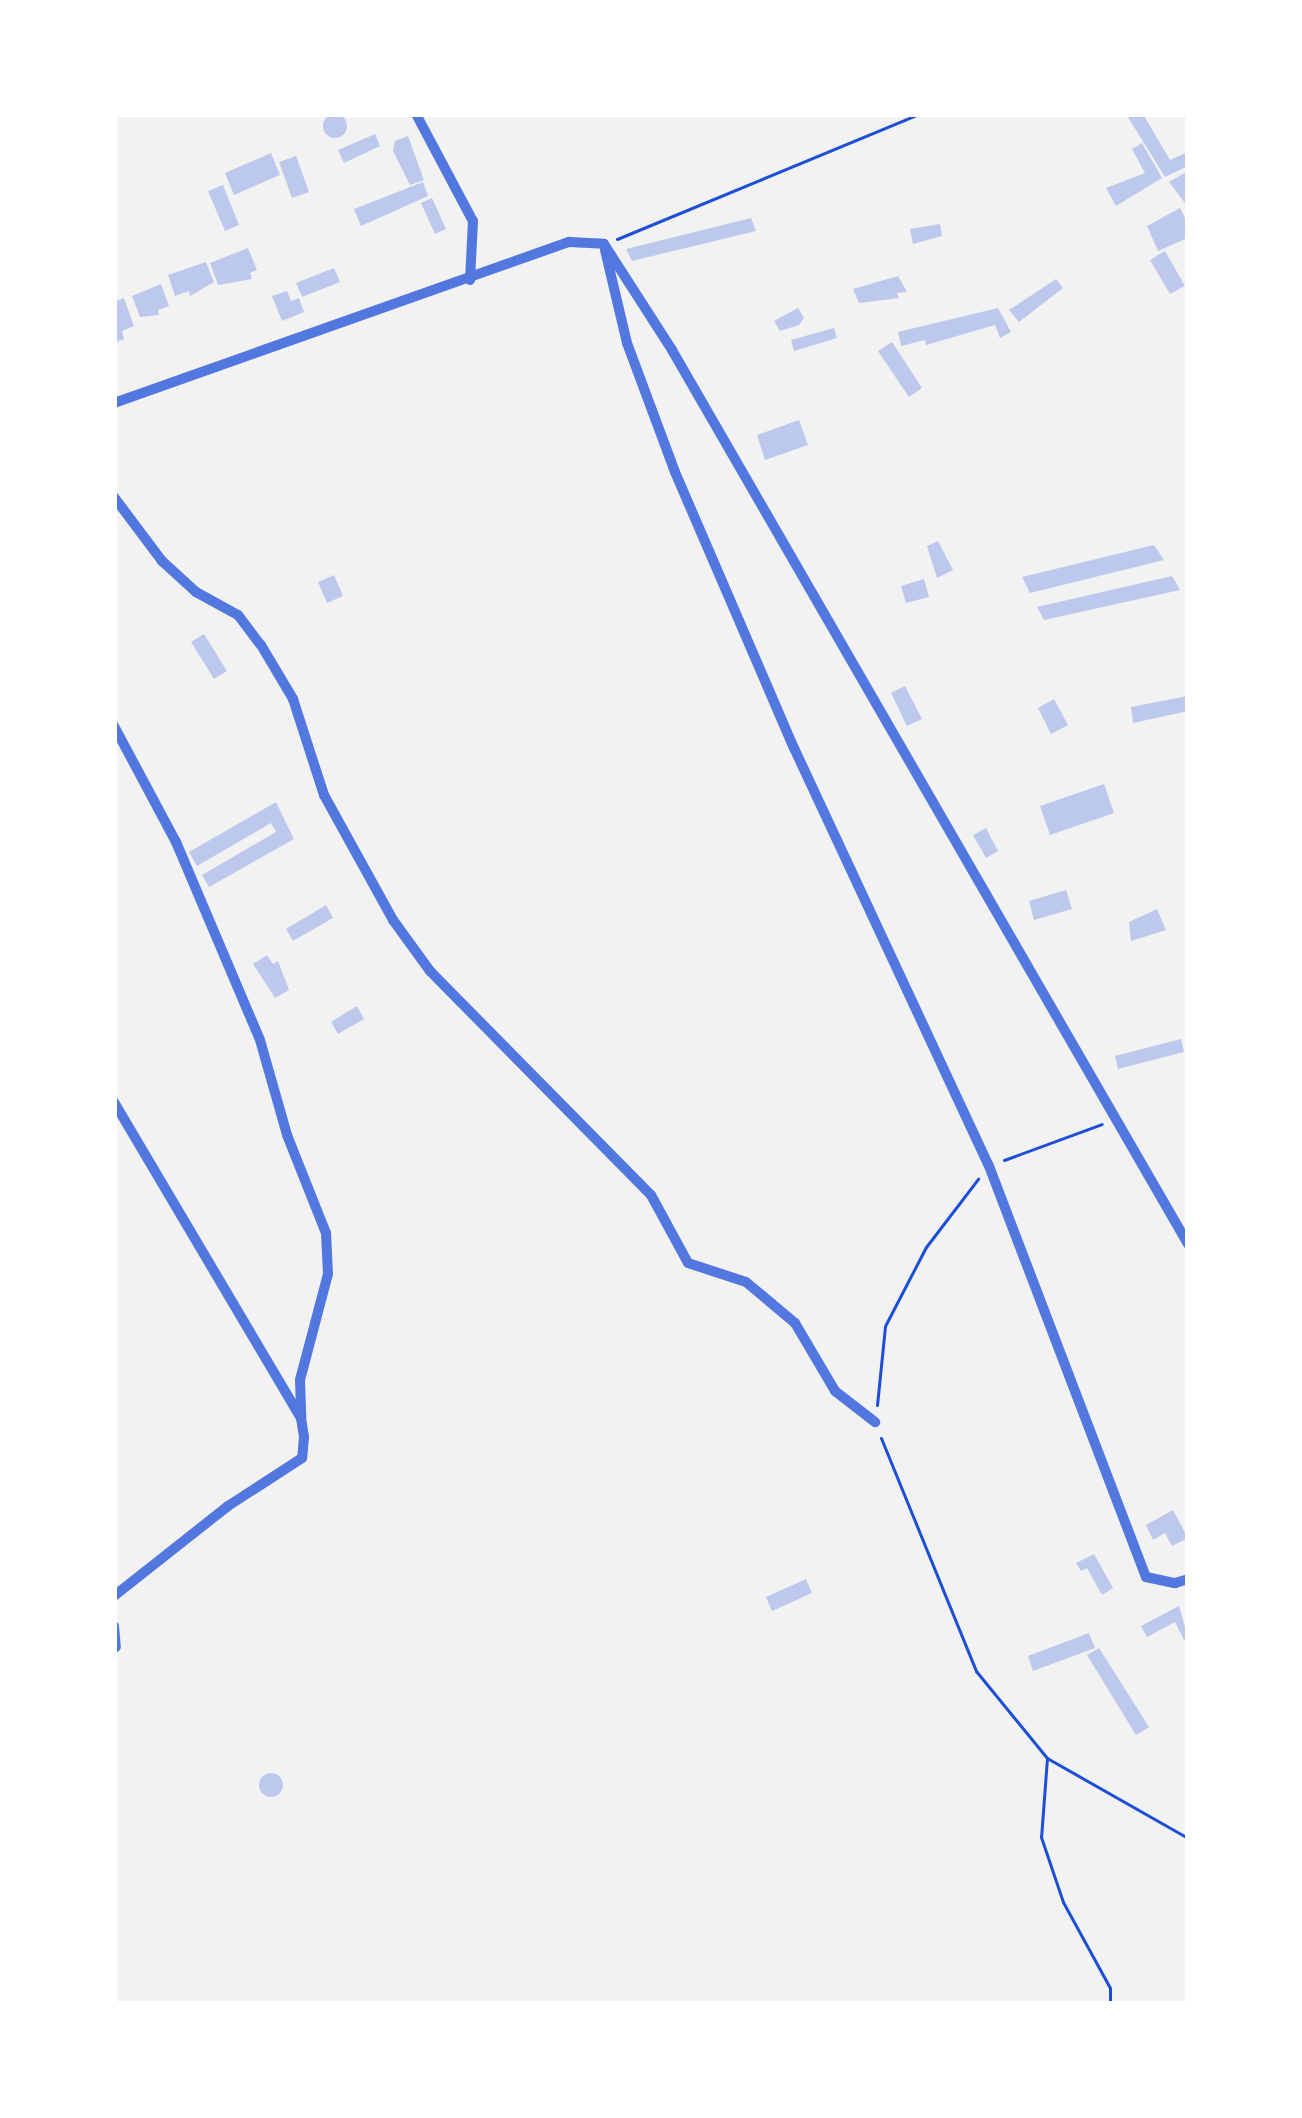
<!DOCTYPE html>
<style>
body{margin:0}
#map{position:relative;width:1302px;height:2118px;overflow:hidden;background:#f2f2f2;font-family:"Nunito Sans",sans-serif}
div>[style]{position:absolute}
.building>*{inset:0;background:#bdc9ec}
.round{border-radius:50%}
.path>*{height:3px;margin:-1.5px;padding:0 1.5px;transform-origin:1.5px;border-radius:1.5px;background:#1d4ed8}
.minor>*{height:10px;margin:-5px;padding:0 5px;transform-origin:5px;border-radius:5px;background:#5277de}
span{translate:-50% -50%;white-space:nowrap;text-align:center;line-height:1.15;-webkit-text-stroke:10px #fff;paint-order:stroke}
.frame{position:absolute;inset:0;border:117px solid #fff;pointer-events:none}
</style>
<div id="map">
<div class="building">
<i style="clip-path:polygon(1126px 114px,1143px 114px,1170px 160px,1188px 152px,1188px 166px,1165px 177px)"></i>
<i class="round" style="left:323px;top:114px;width:24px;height:24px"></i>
<i style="clip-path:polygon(375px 134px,380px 146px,344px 163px,338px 150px)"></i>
<i style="clip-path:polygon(408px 136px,424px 180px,410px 185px,393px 151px,395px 141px)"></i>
<i style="clip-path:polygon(1142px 143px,1162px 178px,1116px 206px,1106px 188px,1145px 173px,1132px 149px)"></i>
<i style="clip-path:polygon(271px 153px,280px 175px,234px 195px,225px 173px)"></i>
<i style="clip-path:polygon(296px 156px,309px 192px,292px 198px,279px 162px)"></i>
<i style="clip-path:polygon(1188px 171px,1188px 207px,1169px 182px)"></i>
<i style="clip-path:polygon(423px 182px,428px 196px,361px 226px,354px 209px)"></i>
<i style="clip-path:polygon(223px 185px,239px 225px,225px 231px,208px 191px)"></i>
<i style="clip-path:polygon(432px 198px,446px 229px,435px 234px,421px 203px)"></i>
<i style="clip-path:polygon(1180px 208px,1188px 224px,1185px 239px,1158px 251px,1147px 226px)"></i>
<i style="clip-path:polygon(751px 218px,756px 231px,632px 261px,626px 249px)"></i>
<i style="clip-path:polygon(940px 224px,942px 236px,913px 244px,910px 229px)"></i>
<i style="clip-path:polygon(248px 248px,257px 270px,250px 273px,252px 279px,218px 285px,210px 263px)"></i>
<i style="clip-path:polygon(1165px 251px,1185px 286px,1170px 294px,1150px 260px)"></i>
<i style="clip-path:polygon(206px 262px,214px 282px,190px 296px,189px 291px,175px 296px,168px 275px)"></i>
<i style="clip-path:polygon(334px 268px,340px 282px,302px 297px,296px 283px)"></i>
<i style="clip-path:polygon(898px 276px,907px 292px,897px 293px,899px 298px,859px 303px,853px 289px)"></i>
<i style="clip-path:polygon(1056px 279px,1063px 288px,1019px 322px,1009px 310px)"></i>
<i style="clip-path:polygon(161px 284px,169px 306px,158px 310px,159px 315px,140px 317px,132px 296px)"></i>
<i style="clip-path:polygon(287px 291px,291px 301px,299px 298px,304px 312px,282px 321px,272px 296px)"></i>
<i style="clip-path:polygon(124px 298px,134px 326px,122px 331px,124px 339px,114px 343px,114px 302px)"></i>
<i style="clip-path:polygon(798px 308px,804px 318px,799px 325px,780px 331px,774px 321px)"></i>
<i style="clip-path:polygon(998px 308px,1011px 332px,1000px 338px,995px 325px,926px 345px,925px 340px,901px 346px,898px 332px)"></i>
<i style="clip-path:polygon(834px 328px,837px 338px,794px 351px,791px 340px)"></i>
<i style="clip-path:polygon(892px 342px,922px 388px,909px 397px,878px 351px)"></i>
<i style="clip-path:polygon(799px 420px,808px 445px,765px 460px,757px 435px)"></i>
<i style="clip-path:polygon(938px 541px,953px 570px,937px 578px,927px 546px)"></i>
<i style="clip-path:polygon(1154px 545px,1164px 560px,1030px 593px,1022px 577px)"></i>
<i style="clip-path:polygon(334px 575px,343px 596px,327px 603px,318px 582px)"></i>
<i style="clip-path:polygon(1172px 576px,1180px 590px,1044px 620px,1037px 607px)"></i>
<i style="clip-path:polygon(924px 579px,929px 597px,906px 603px,901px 586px)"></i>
<i style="clip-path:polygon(204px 634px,227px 671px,214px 679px,191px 642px)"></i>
<i style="clip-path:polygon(905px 686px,922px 719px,907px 726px,891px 693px)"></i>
<i style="clip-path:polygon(1188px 696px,1188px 711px,1133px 723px,1131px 707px)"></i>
<i style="clip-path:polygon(1054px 699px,1068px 725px,1051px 734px,1038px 708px)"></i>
<i style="clip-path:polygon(1104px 784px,1114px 813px,1050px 835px,1040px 806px)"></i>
<i style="clip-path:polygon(276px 802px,294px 839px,209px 887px,202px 875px,276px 832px,271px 823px,197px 866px,189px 852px)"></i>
<i style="clip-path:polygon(986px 828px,998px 851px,986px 858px,973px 835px)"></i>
<i style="clip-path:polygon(1066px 890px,1072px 909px,1034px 920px,1029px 901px)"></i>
<i style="clip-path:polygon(326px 905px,333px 918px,293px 941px,286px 929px)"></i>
<i style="clip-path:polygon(1157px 909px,1166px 930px,1131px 941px,1129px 922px)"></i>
<i style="clip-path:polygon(267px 955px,273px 964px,278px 961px,289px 990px,275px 998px,253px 964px)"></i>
<i style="clip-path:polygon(357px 1006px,364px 1019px,338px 1034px,331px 1022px)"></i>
<i style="clip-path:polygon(1181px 1039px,1184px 1052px,1118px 1069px,1115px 1056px)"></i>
<i style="clip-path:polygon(1173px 1510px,1188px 1538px,1172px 1546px,1165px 1533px,1153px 1540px,1146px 1525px)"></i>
<i style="clip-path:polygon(1094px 1554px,1113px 1588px,1102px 1595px,1087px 1568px,1081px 1571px,1076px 1563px)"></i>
<i style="clip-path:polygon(806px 1579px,812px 1593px,772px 1611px,766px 1597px)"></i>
<i style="clip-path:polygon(1179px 1606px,1188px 1638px,1184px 1640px,1175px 1622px,1147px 1637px,1141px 1626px)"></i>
<i style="clip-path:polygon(1089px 1633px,1095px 1648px,1033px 1671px,1028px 1656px)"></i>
<i style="clip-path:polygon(1099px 1648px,1149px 1727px,1136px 1735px,1087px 1655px)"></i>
<i class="round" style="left:259px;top:1773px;width:24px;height:24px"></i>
</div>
<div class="path">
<i style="left:617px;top:239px;width:327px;rotate:-22.5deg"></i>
<i style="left:1004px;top:1160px;width:104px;rotate:-20.2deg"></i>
<i style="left:877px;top:1405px;width:79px;rotate:-84.2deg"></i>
<i style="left:885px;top:1326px;width:89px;rotate:-62.6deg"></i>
<i style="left:926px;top:1247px;width:86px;rotate:-52.6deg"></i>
<i style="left:881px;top:1438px;width:252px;rotate:67.8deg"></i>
<i style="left:976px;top:1671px;width:112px;rotate:50.8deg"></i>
<i style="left:1047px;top:1758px;width:162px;rotate:29.6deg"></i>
<i style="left:1047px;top:1758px;width:79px;rotate:94.3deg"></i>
<i style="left:1041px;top:1837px;width:69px;rotate:71.3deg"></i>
<i style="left:1063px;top:1902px;width:98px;rotate:61.3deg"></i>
<i style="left:1110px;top:1988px;width:16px;rotate:90deg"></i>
</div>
<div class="minor">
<i style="left:416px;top:114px;width:121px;rotate:62deg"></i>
<i style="left:473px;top:221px;width:59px;rotate:92.9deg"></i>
<i style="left:605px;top:250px;width:96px;rotate:76.7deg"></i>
<i style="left:627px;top:343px;width:138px;rotate:69.6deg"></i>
<i style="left:675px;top:472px;width:301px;rotate:66.7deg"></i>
<i style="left:794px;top:748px;width:461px;rotate:65deg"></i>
<i style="left:989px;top:1166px;width:440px;rotate:69.1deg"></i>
<i style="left:1146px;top:1577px;width:30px;rotate:12deg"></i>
<i style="left:1175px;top:1583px;width:14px;rotate:-17deg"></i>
<i style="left:114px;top:403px;width:483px;rotate:-19.5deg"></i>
<i style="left:569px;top:242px;width:35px;rotate:3deg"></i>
<i style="left:604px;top:244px;width:126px;rotate:57.3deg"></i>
<i style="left:672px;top:350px;width:1032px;rotate:60.01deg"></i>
<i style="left:114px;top:497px;width:80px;rotate:53.1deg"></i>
<i style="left:162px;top:561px;width:46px;rotate:42.4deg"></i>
<i style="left:196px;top:592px;width:48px;rotate:28.7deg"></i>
<i style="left:238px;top:615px;width:38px;rotate:53deg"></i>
<i style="left:261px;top:645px;width:63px;rotate:59.3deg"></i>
<i style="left:293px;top:699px;width:101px;rotate:72.1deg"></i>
<i style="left:324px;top:795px;width:143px;rotate:61.1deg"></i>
<i style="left:393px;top:920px;width:63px;rotate:54deg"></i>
<i style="left:430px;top:971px;width:315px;rotate:45.4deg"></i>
<i style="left:651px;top:1195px;width:77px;rotate:61.4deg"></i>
<i style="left:688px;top:1263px;width:61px;rotate:18.1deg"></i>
<i style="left:746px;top:1282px;width:64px;rotate:39.9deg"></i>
<i style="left:795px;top:1323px;width:79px;rotate:59.5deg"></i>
<i style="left:835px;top:1391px;width:51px;rotate:37.8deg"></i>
<i style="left:114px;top:726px;width:132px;rotate:61.9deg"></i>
<i style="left:176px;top:842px;width:215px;rotate:67deg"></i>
<i style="left:260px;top:1040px;width:99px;rotate:74.1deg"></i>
<i style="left:287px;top:1135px;width:105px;rotate:68.3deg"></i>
<i style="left:326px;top:1233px;width:41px;rotate:87.2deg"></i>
<i style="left:328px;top:1274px;width:110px;rotate:104.8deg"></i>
<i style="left:300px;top:1380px;width:38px;rotate:88deg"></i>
<i style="left:114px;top:1102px;width:367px;rotate:59.4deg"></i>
<i style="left:301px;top:1418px;width:19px;rotate:81deg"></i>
<i style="left:304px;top:1437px;width:21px;rotate:95deg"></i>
<i style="left:302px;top:1458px;width:88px;rotate:147deg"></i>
<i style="left:228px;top:1506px;width:145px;rotate:141.7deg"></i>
<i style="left:114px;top:1626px;width:21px;rotate:85deg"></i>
</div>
<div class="frame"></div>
</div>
